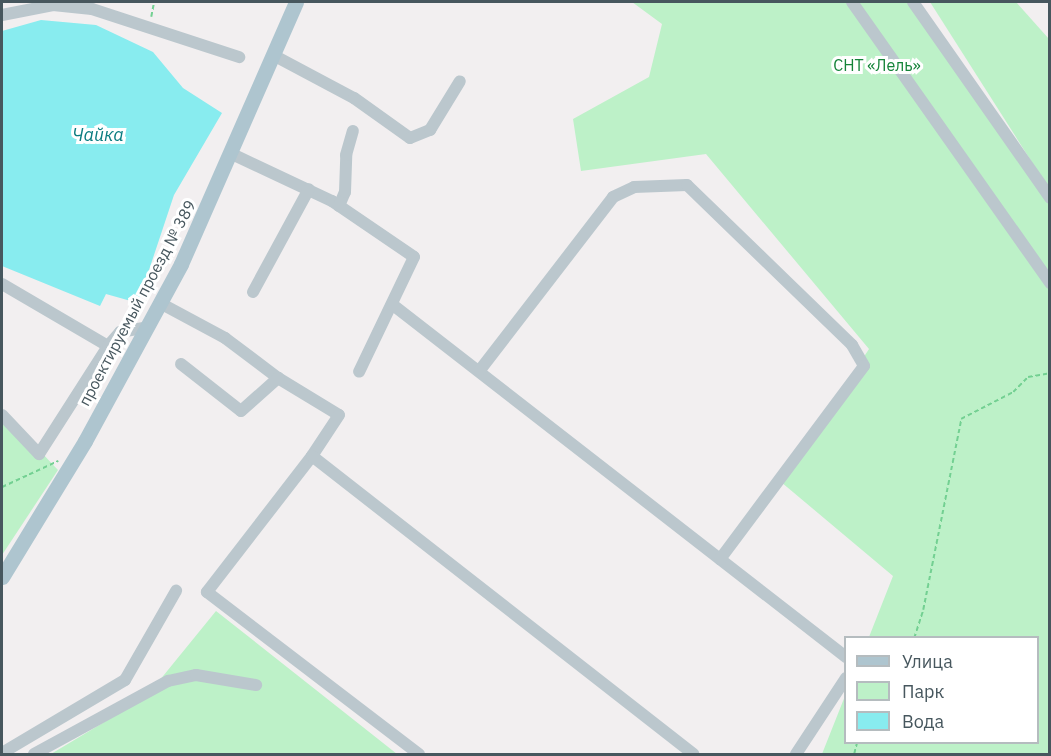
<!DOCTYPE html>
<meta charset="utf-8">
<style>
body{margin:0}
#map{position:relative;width:1051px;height:756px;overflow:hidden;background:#f2eff0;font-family:"IBM Plex Sans",sans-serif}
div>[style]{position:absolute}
.green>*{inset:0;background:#bdf1c8}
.water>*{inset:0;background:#88ecef}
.path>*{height:1.5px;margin-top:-0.75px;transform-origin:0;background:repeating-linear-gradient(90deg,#73d092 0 4.5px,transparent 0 7.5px)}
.minor>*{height:12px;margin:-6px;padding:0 6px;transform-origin:6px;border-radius:6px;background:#bbc7cd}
.major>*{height:15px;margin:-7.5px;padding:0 7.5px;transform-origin:7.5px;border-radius:7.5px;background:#aec5cf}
span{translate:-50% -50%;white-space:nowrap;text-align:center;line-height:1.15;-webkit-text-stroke:6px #fff;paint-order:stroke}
.park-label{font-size:16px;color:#148338}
.street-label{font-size:16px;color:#47575e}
.water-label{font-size:18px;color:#0a7c80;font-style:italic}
.frame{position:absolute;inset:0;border:3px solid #47575e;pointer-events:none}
.legend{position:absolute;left:844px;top:636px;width:195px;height:108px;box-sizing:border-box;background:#fff;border:2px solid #b5bcbf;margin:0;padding:8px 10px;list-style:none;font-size:18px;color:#47575e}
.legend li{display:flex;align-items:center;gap:12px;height:30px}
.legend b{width:30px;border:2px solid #b5bcbf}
</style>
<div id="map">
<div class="green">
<i style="clip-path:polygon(632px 2px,910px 2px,1049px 204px,1049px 754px,822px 754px,845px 696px,846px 742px,1038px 742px,1038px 638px,869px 637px,893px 576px,781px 482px,869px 349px,706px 154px,581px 171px,573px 119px,649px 77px,662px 24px)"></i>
<i style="clip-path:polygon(930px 2px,1016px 2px,1049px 39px,1049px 189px)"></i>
<i style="clip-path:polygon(2px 411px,58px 470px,2px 555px)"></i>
<i style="clip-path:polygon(216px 611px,397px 754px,51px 754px,146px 697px)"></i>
</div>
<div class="water">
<i style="clip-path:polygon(41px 20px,96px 25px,153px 52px,183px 88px,222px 113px,174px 195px,138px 303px,106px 294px,100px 306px,2px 266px,2px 31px)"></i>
</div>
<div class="path">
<i style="left:151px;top:17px;width:15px;rotate:-79deg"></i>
<i style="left:2px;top:487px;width:62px;rotate:-24.9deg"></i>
<i style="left:914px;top:638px;width:29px;rotate:-72deg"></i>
<i style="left:923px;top:610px;width:195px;rotate:-78.7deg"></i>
<i style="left:961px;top:419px;width:59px;rotate:-27.4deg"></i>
<i style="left:1013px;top:392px;width:21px;rotate:-45deg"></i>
<i style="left:1028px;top:377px;width:22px;rotate:-10deg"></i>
<i style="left:854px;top:754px;width:12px;rotate:-76deg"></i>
</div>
<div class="minor">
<i style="left:852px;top:2px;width:344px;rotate:54.8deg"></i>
<i style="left:913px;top:2px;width:239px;rotate:55deg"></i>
<i style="left:2px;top:15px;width:52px;rotate:-11.1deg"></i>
<i style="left:53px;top:5px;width:39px;rotate:6deg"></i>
<i style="left:92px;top:9px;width:155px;rotate:18.1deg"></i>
<i style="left:273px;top:55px;width:92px;rotate:28deg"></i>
<i style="left:354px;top:98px;width:69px;rotate:35.5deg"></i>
<i style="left:410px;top:138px;width:22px;rotate:-22deg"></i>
<i style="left:430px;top:130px;width:57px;rotate:-58.5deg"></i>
<i style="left:232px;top:154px;width:110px;rotate:25.2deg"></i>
<i style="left:332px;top:201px;width:99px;rotate:34.3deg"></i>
<i style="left:414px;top:257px;width:127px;rotate:115.6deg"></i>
<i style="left:339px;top:206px;width:15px;rotate:-67deg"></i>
<i style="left:345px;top:192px;width:37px;rotate:-88deg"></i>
<i style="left:346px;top:155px;width:25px;rotate:-74deg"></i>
<i style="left:2px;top:284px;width:123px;rotate:30.3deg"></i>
<i style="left:253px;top:292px;width:117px;rotate:-61.5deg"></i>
<i style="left:160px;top:303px;width:74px;rotate:28.3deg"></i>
<i style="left:225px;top:338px;width:66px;rotate:37deg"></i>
<i style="left:278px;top:378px;width:71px;rotate:31.2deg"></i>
<i style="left:339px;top:415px;width:49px;rotate:123.4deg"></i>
<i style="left:312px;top:456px;width:172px;rotate:127.7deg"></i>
<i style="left:207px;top:592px;width:267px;rotate:37.4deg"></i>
<i style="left:393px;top:305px;width:574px;rotate:37.85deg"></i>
<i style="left:181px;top:364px;width:76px;rotate:38.1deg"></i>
<i style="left:241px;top:411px;width:50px;rotate:-41.7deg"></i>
<i style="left:480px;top:370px;width:218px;rotate:-52.4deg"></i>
<i style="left:613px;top:197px;width:23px;rotate:-25deg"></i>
<i style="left:634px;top:187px;width:53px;rotate:-2.2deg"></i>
<i style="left:687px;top:185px;width:230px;rotate:44.1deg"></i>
<i style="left:852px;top:345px;width:24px;rotate:60deg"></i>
<i style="left:864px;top:366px;width:241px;rotate:126.7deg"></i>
<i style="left:2px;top:415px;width:54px;rotate:46.5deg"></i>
<i style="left:39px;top:454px;width:128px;rotate:-57.4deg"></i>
<i style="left:108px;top:346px;width:18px;rotate:-49deg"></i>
<i style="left:120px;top:332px;width:27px;rotate:-10deg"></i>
<i style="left:312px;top:456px;width:484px;rotate:38deg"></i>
<i style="left:2px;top:753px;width:143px;rotate:-30.7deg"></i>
<i style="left:125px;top:680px;width:103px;rotate:-60.2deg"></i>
<i style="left:34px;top:754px;width:153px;rotate:-28.6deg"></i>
<i style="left:168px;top:681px;width:29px;rotate:-12deg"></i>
<i style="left:196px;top:675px;width:61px;rotate:9.5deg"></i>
<i style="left:796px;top:754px;width:91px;rotate:-56.7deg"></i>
</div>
<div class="major">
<i style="left:2px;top:577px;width:159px;rotate:-58.6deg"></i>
<i style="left:85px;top:441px;width:201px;rotate:-61.5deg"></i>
<i style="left:181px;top:264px;width:286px;rotate:-66.3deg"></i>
</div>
<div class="park-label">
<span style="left:877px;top:65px">СНТ «Лель»</span>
</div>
<div class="street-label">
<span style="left:137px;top:303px;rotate:-62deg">проектируемый проезд № 389</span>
</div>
<div class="water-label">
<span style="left:98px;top:135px">Чайка</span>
</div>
<div class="frame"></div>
<ul class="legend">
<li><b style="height:8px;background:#aec5cf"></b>Улица</li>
<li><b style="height:16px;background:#bdf1c8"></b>Парк</li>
<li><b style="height:16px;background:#88ecef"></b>Вода</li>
</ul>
</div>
